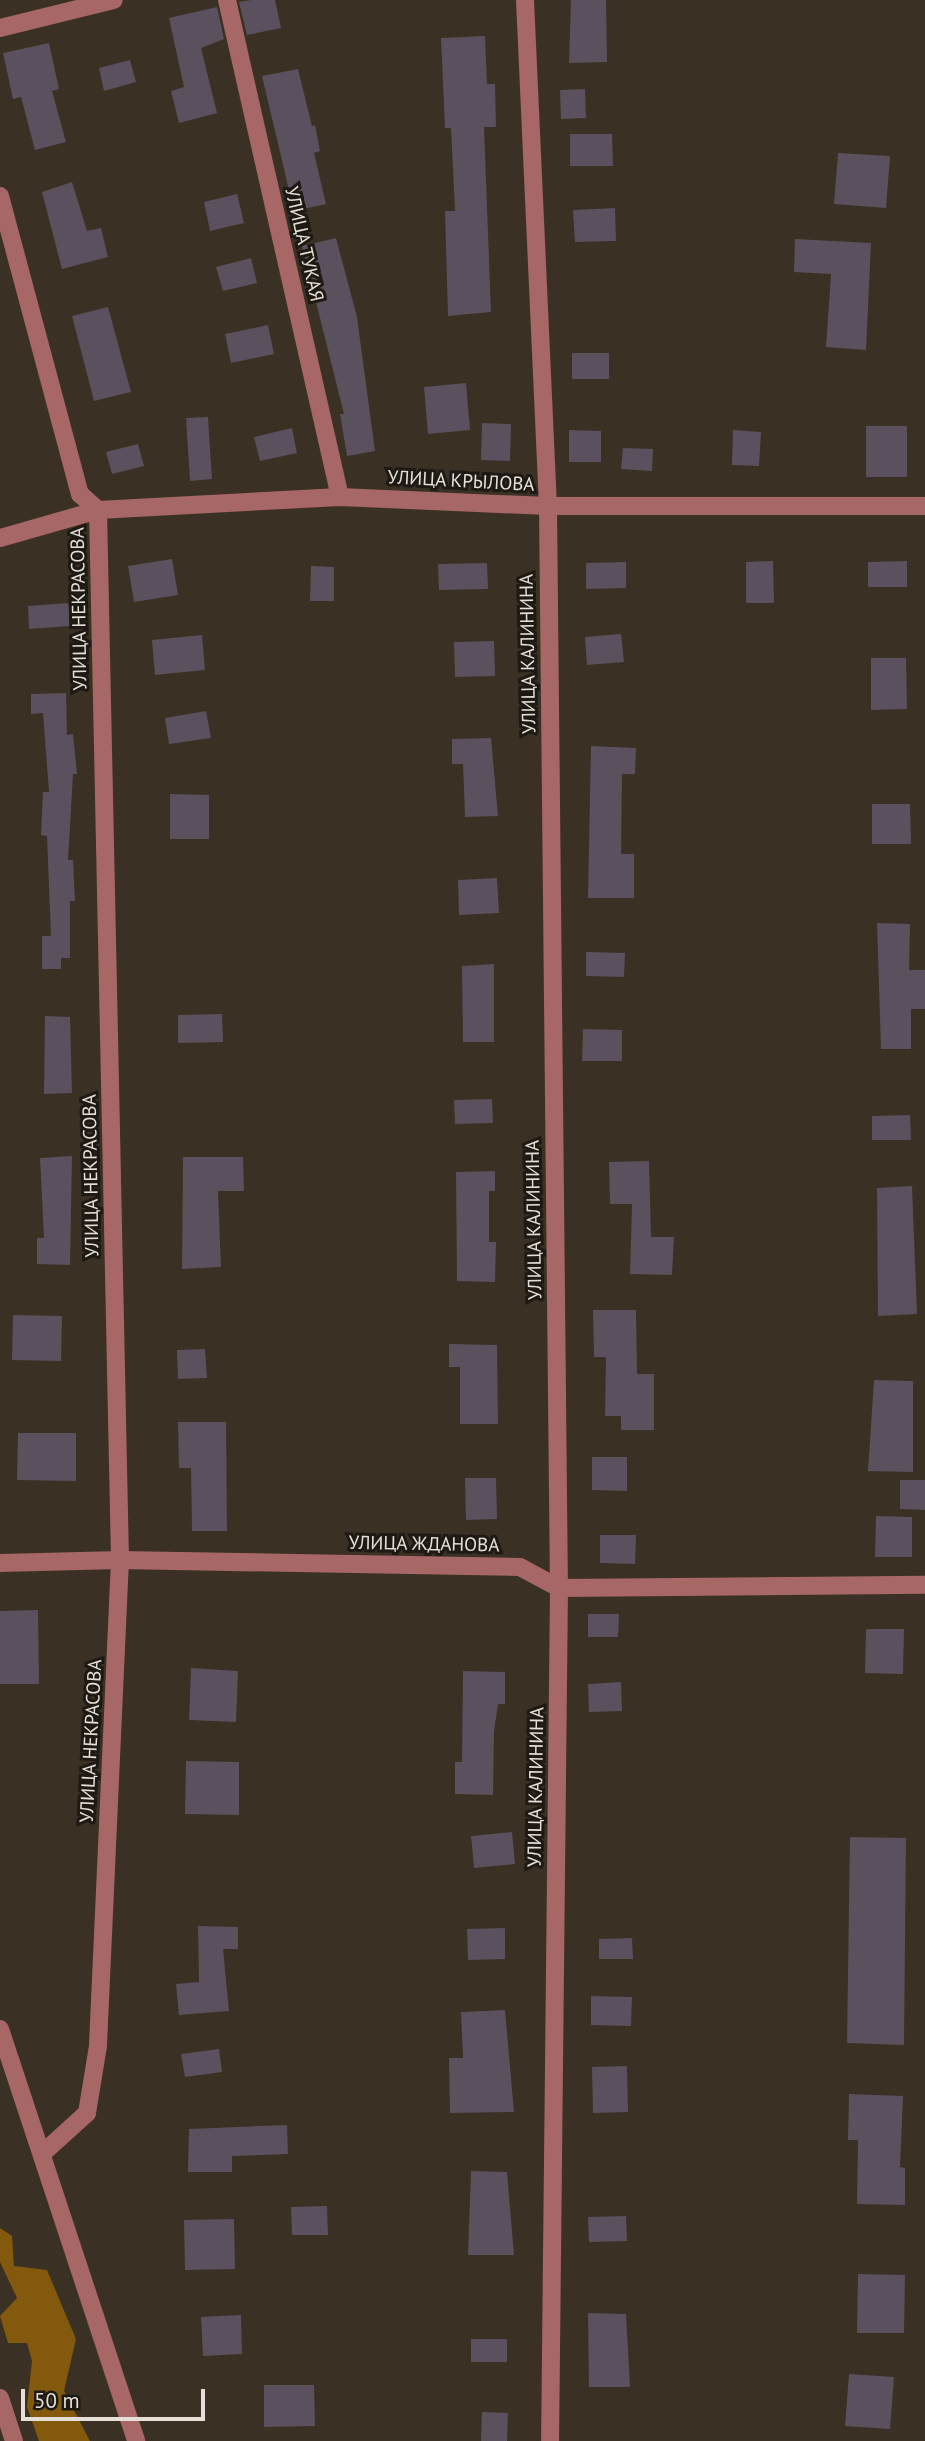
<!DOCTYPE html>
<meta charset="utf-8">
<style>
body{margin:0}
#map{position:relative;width:925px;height:2441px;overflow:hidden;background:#3a3023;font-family:"PT Sans",sans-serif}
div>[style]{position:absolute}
.forest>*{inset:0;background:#83590e}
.building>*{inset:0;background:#5b505d}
.minor>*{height:18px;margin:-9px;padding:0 9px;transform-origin:9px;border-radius:9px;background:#a76766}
span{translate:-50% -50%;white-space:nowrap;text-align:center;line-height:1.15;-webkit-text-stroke:6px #1d1913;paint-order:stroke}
.street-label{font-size:19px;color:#e5dfd7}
.scale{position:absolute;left:21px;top:2389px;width:184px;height:32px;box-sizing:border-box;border:4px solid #e5dfd7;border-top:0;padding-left:9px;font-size:21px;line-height:24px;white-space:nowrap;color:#e5dfd7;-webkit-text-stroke:5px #1d1913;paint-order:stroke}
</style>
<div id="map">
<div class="forest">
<i style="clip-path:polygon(0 2228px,12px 2236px,14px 2266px,47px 2270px,76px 2339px,64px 2391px,90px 2441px,39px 2441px,27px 2407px,32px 2361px,27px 2343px,8px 2343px,0 2316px,17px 2298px,0 2262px)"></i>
</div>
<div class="building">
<i style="clip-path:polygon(251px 0,275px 0,281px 28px,247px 35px,239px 2px)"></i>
<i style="clip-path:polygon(571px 0,606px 0,607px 62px,569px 63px)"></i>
<i style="clip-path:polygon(217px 7px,224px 39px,201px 48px,217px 113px,179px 123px,171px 91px,184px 87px,169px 18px)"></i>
<i style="clip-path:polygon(485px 36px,487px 84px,495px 84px,496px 127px,484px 127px,491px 312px,448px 316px,445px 211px,455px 211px,451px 128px,445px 128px,441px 38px)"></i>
<i style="clip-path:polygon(49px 43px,59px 89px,52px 91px,66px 142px,35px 150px,21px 97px,13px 99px,3px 53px)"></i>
<i style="clip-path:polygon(130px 60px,136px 82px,104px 91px,99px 68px)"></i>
<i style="clip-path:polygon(298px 69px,312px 126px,315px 125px,320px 151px,314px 153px,326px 204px,294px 211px,262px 76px)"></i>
<i style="clip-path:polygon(585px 89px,586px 118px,561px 119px,560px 90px)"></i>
<i style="clip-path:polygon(570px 134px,612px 134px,613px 166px,570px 166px)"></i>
<i style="clip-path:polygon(838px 153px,890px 156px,886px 208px,834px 204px)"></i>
<i style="clip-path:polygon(72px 182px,87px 231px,101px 228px,108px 257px,62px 269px,42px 192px)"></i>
<i style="clip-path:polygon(237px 194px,244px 223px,210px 231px,204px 202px)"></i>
<i style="clip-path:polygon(615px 208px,616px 241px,575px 242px,573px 210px)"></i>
<i style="clip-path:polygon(336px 238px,357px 317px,375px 451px,347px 456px,340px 414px,344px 414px,302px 246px)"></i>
<i style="clip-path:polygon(795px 239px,871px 243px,866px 350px,826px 347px,831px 274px,794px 272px)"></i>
<i style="clip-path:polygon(251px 258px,257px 283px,223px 291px,216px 267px)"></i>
<i style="clip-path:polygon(108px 307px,131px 392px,94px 401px,72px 316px)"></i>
<i style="clip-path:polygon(268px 325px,274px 354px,231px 363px,225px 334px)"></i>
<i style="clip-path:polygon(572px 353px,609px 353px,609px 379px,572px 379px)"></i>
<i style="clip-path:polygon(466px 383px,470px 430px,428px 434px,424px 387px)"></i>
<i style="clip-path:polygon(208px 417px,212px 479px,190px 481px,186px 418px)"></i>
<i style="clip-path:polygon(482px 423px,511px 424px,510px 461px,481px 460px)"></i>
<i style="clip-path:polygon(866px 426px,907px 426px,907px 477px,866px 477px)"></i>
<i style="clip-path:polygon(292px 428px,297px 453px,260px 461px,254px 437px)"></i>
<i style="clip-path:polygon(569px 430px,601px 431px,601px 462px,569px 462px)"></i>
<i style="clip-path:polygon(733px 430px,761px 432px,759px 466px,732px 465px)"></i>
<i style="clip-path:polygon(138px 444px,144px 466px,112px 474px,106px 452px)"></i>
<i style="clip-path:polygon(623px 448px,653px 449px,652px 471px,621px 469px)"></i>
<i style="clip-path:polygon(172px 559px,178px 595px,134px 602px,128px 566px)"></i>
<i style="clip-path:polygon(773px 561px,774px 603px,746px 603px,746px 562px)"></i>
<i style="clip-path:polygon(907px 561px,907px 587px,868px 587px,868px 562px)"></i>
<i style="clip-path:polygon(626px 562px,626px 588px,586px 589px,586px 563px)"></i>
<i style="clip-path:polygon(487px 563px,488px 589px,439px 590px,438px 564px)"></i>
<i style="clip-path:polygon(311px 566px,334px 567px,334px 601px,310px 601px)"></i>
<i style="clip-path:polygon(69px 603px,70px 626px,29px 629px,28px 606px)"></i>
<i style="clip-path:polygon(621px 634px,624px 662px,587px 665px,585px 637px)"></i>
<i style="clip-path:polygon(202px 635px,205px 670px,155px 675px,152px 640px)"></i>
<i style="clip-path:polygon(494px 641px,495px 676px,455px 677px,454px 642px)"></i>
<i style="clip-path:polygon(871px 658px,906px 658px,907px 709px,871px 710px)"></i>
<i style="clip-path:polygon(66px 693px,67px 735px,73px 734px,77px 774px,73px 774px,68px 860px,73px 860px,75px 901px,70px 901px,70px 958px,61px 958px,61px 969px,42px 969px,42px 936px,51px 936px,47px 836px,41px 835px,43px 792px,49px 792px,43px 713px,31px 714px,31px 694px)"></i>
<i style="clip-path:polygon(206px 711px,211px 738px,169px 744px,165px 718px)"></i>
<i style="clip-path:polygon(491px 738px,498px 816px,465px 817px,463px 764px,452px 764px,452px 739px)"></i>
<i style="clip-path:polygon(591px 746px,636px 748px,635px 774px,622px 774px,621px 854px,634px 854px,634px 898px,588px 898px)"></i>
<i style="clip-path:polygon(170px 794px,209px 795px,209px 839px,170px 839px)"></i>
<i style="clip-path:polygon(872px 804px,910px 804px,911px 844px,872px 844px)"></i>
<i style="clip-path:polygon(497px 878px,499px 913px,459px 915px,458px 880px)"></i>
<i style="clip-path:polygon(877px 923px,910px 924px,909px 970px,925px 970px,925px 1009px,911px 1009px,911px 1049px,881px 1049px)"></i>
<i style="clip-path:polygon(586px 952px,625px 953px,624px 977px,586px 976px)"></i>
<i style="clip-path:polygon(494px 964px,494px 1042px,463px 1042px,462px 966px)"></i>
<i style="clip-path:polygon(222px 1014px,223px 1042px,178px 1043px,178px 1015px)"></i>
<i style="clip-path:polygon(45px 1016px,70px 1017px,72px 1093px,44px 1094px)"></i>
<i style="clip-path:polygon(583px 1029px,622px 1030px,622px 1061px,582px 1061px)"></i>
<i style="clip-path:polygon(492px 1099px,493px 1123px,455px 1124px,454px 1100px)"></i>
<i style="clip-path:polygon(910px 1115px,911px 1140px,872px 1140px,872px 1116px)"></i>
<i style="clip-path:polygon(72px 1156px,70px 1265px,37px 1264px,37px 1238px,44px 1238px,40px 1158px)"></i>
<i style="clip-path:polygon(183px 1157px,243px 1157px,244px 1191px,218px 1191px,221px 1267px,182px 1269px)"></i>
<i style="clip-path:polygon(649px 1161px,651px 1237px,674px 1237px,672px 1275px,630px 1274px,632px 1204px,610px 1204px,609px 1162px)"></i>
<i style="clip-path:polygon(495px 1171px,495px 1191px,489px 1191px,489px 1242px,496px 1242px,495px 1282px,457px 1281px,456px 1172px)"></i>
<i style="clip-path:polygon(912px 1186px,917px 1314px,878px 1316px,877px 1188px)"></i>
<i style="clip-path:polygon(593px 1310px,636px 1310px,637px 1374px,654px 1374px,654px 1430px,621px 1430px,621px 1416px,605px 1416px,606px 1357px,594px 1357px)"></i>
<i style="clip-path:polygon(13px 1315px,62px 1316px,61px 1361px,12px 1360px)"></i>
<i style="clip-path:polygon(449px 1344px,497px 1345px,498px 1424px,460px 1424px,460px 1367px,449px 1367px)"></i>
<i style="clip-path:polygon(205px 1349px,207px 1378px,178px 1379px,177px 1350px)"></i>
<i style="clip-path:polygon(874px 1380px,913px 1381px,913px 1472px,868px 1471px)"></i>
<i style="clip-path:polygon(178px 1422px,226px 1422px,227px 1531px,192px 1531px,191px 1468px,179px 1468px)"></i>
<i style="clip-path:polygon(18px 1433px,76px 1433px,76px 1481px,17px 1480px)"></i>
<i style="clip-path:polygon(592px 1457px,627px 1457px,627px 1491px,592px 1490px)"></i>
<i style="clip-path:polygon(465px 1478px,496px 1478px,497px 1519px,466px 1520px)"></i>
<i style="clip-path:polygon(900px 1480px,925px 1480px,925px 1510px,900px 1509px)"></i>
<i style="clip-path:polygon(876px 1516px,912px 1517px,912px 1557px,875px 1557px)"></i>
<i style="clip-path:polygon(600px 1535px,636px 1535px,635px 1564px,600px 1563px)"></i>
<i style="clip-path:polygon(38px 1610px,39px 1684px,0 1684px,0 1611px)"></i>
<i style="clip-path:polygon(588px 1614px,619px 1614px,618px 1637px,588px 1637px)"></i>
<i style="clip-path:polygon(866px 1629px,904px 1629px,903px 1674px,865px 1673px)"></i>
<i style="clip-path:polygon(191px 1668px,238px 1671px,236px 1722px,189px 1720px)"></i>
<i style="clip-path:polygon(463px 1671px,505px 1672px,505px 1704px,498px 1704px,494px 1731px,493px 1795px,455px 1794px,455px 1762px,462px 1762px)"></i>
<i style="clip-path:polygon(621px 1682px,622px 1711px,589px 1712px,588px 1684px)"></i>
<i style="clip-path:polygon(186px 1761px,239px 1762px,239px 1815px,185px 1814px)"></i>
<i style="clip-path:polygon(512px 1832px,515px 1864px,474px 1868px,471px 1836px)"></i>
<i style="clip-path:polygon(850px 1837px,906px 1838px,904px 2045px,847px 2043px)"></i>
<i style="clip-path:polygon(198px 1926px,238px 1927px,238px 1949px,223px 1949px,229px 2011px,179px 2015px,176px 1984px,199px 1982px)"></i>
<i style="clip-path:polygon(505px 1928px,505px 1959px,468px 1960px,467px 1929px)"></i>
<i style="clip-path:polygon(632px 1938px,633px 1959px,599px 1959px,599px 1939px)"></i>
<i style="clip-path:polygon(591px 1996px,632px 1997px,631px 2026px,591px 2025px)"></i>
<i style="clip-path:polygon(505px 2010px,514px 2112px,450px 2113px,449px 2058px,463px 2058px,461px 2012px)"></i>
<i style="clip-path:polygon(219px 2049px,222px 2072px,185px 2077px,181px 2054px)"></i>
<i style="clip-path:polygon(627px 2066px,628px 2112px,593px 2113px,592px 2067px)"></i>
<i style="clip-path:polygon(849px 2094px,903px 2096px,900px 2167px,905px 2168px,905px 2205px,857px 2204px,858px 2140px,848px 2140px)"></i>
<i style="clip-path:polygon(287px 2125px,288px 2154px,232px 2156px,232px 2172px,188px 2172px,189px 2129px)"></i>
<i style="clip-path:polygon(471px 2171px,507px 2172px,514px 2255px,468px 2255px)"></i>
<i style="clip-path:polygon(327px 2206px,328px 2235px,292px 2235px,291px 2207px)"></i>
<i style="clip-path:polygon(626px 2216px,627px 2241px,589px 2242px,588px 2217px)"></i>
<i style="clip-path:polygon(234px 2219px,235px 2269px,185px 2270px,184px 2220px)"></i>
<i style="clip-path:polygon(858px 2274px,905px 2275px,904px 2333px,857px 2333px)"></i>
<i style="clip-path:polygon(588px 2313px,626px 2314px,630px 2387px,589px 2387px)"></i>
<i style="clip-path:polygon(241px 2315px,242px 2354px,203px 2356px,201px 2317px)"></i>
<i style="clip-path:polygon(471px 2339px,507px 2339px,507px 2362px,471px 2362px)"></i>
<i style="clip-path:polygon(849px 2374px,894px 2377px,890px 2429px,845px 2426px)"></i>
<i style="clip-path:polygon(264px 2385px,314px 2385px,315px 2426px,264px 2427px)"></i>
<i style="clip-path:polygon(482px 2412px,508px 2413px,507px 2441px,481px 2441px)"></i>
</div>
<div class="minor">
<i style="left:227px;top:0;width:510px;rotate:77.19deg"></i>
<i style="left:525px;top:0;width:507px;rotate:87.4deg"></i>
<i style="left:548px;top:506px;width:1082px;rotate:89.42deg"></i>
<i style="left:559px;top:1588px;width:853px;rotate:90.6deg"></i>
<i style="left:0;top:28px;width:117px;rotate:-13.8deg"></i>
<i style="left:0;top:196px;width:309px;rotate:75deg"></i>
<i style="left:80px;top:494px;width:24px;rotate:42deg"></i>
<i style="left:98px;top:510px;width:1050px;rotate:88.8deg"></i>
<i style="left:120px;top:1560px;width:486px;rotate:92.6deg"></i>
<i style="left:98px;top:2046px;width:68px;rotate:99.3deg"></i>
<i style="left:87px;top:2113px;width:59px;rotate:137.7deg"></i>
<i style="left:0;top:538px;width:102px;rotate:-15.9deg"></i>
<i style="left:98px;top:510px;width:242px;rotate:-3.1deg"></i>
<i style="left:340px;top:497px;width:208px;rotate:2.5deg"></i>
<i style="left:548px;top:506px;width:377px"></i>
<i style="left:0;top:1563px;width:120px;rotate:-1.4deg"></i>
<i style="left:120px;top:1560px;width:400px;rotate:1deg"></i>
<i style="left:520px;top:1567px;width:44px;rotate:28.3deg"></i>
<i style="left:559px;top:1588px;width:366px;rotate:-0.5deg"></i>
<i style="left:0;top:2029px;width:434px;rotate:71.7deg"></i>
<i style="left:0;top:2398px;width:45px;rotate:72deg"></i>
</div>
<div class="street-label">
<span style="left:304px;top:244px;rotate:77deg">УЛИЦА ТУКАЯ</span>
<span style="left:461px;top:481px;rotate:3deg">УЛИЦА КРЫЛОВА</span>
<span style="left:79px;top:609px;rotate:-91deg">УЛИЦА НЕКРАСОВА</span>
<span style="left:528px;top:654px;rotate:-91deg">УЛИЦА КАЛИНИНА</span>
<span style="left:91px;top:1176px;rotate:-91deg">УЛИЦА НЕКРАСОВА</span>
<span style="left:534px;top:1220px;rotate:-91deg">УЛИЦА КАЛИНИНА</span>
<span style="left:424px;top:1544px;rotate:1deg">УЛИЦА ЖДАНОВА</span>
<span style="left:91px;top:1741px;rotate:-87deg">УЛИЦА НЕКРАСОВА</span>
<span style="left:536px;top:1787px;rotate:-89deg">УЛИЦА КАЛИНИНА</span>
</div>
<div class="scale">50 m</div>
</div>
